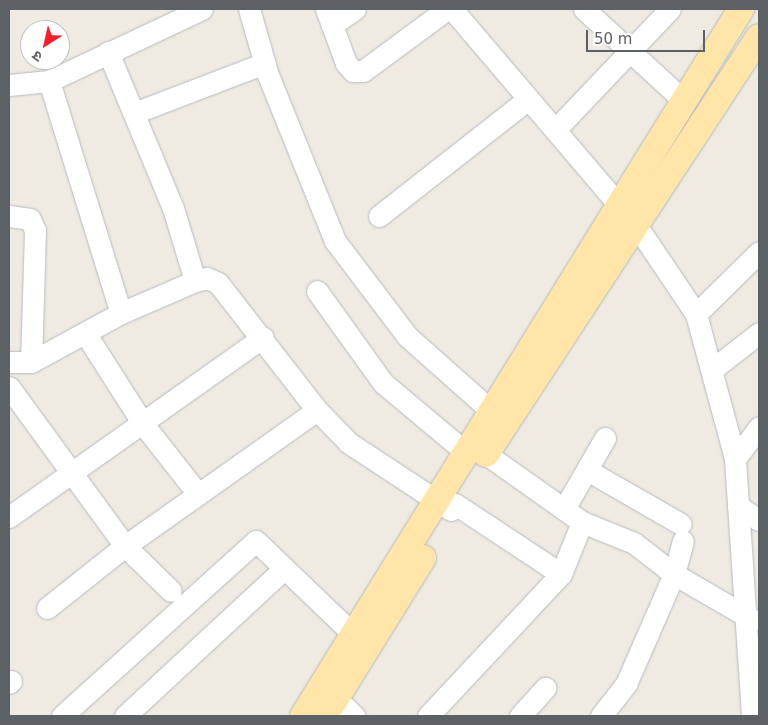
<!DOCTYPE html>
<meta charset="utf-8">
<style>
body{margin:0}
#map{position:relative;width:768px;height:725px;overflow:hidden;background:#efebe3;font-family:"DejaVu Sans","Noto Sans Devanagari",sans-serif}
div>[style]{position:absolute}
.roads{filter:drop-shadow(0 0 1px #b6babe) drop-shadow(0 0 1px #b6babe)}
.minor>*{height:21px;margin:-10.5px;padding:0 10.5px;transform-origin:10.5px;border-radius:10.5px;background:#fff}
.major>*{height:26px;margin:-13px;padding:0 13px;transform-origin:13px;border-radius:13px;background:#ffe6a8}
span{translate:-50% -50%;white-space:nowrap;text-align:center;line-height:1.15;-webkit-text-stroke:4.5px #fff;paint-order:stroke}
.frame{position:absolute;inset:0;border:10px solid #5b6165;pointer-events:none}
.north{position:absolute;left:20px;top:20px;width:50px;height:50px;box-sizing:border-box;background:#fff;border:1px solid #bdc0c1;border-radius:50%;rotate:215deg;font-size:14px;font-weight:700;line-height:20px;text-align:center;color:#5b6165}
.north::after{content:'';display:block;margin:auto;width:18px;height:22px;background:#fb1d28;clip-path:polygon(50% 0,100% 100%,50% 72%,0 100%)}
.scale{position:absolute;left:586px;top:30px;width:119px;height:22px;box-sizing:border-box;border:2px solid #5b6165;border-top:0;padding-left:6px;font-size:15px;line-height:18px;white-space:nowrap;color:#5b6165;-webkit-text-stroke:4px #fff;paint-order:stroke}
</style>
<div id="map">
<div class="roads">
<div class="minor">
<i style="left:249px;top:9px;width:69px;rotate:73.9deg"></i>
<i style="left:268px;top:75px;width:179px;rotate:68deg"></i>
<i style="left:335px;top:241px;width:119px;rotate:52.8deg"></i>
<i style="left:407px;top:336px;width:130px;rotate:41.6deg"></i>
<i style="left:326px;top:9px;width:58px;rotate:69.7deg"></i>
<i style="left:346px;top:63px;width:11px;rotate:49deg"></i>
<i style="left:353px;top:71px;width:10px"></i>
<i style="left:363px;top:71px;width:104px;rotate:-36.4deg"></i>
<i style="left:452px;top:9px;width:284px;rotate:49.6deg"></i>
<i style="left:636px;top:225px;width:107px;rotate:56deg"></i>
<i style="left:696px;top:314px;width:150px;rotate:74.9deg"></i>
<i style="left:735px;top:459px;width:258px;rotate:86.2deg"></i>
<i style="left:584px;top:9px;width:136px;rotate:42.6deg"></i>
<i style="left:332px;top:25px;width:28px;rotate:-35deg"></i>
<i style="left:108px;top:52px;width:169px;rotate:67.4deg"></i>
<i style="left:173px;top:208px;width:76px;rotate:73.2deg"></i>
<i style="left:195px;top:281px;width:12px;rotate:-14deg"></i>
<i style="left:207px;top:278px;width:12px;rotate:24deg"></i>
<i style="left:218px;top:283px;width:161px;rotate:52.1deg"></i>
<i style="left:317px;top:410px;width:46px;rotate:45.9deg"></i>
<i style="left:349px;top:443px;width:122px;rotate:33.3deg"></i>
<i style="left:49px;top:81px;width:169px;rotate:-25.2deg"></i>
<i style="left:9px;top:85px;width:40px;rotate:-5.7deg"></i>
<i style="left:49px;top:81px;width:243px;rotate:72.8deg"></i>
<i style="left:121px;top:313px;width:81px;rotate:-23.4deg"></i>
<i style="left:134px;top:113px;width:140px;rotate:-20.9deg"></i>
<i style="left:555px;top:130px;width:167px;rotate:-46.5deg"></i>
<i style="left:9px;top:216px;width:21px;rotate:8deg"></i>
<i style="left:30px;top:219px;width:12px;rotate:66deg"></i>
<i style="left:35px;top:230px;width:132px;rotate:91.7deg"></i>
<i style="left:31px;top:362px;width:22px;rotate:180deg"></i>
<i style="left:379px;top:216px;width:189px;rotate:-38.1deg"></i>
<i style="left:317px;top:291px;width:113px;rotate:54.3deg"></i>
<i style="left:383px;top:383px;width:111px;rotate:39.9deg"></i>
<i style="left:696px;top:314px;width:88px;rotate:-44.5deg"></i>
<i style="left:87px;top:336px;width:104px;rotate:57.5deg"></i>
<i style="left:143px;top:424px;width:89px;rotate:51.8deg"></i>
<i style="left:31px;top:362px;width:102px;rotate:-28.6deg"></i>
<i style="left:714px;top:368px;width:57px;rotate:-37.9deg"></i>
<i style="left:9px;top:387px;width:197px;rotate:53.9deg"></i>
<i style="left:125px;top:546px;width:235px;rotate:-35.3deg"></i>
<i style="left:486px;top:454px;width:118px;rotate:35.3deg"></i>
<i style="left:582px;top:522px;width:56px;rotate:22deg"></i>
<i style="left:634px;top:543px;width:51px;rotate:37.8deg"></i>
<i style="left:674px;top:574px;width:91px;rotate:30.2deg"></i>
<i style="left:735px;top:459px;width:40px;rotate:-53deg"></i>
<i style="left:587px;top:470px;width:108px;rotate:29.9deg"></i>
<i style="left:455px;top:504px;width:127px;rotate:33.4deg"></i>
<i style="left:738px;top:506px;width:25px;rotate:34deg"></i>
<i style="left:564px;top:509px;width:82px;rotate:-60deg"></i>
<i style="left:9px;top:517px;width:311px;rotate:-35.3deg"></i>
<i style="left:47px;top:608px;width:100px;rotate:-38.5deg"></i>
<i style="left:125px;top:546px;width:64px;rotate:44.4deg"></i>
<i style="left:9px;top:683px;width:3px;rotate:-45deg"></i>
<i style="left:326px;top:688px;width:40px;rotate:45deg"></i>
<i style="left:62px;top:716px;width:261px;rotate:-42.1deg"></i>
<i style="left:256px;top:541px;width:134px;rotate:43.8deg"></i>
<i style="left:125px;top:716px;width:217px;rotate:-42.8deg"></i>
<i style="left:428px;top:716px;width:195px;rotate:-46.9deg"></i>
<i style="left:561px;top:574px;width:56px;rotate:-68deg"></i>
<i style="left:520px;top:716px;width:38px;rotate:-48deg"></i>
<i style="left:601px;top:716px;width:41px;rotate:-52deg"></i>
<i style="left:626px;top:684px;width:120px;rotate:-66.4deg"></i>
<i style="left:674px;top:574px;width:34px;rotate:-75deg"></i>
</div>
<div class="major">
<i style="left:486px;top:454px;width:498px;rotate:-56.8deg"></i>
<i style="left:303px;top:716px;width:832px;rotate:-58.22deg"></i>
<i style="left:325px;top:716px;width:186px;rotate:-58.2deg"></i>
</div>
</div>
<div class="frame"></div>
<div class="north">उ</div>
<div class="scale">50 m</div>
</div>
